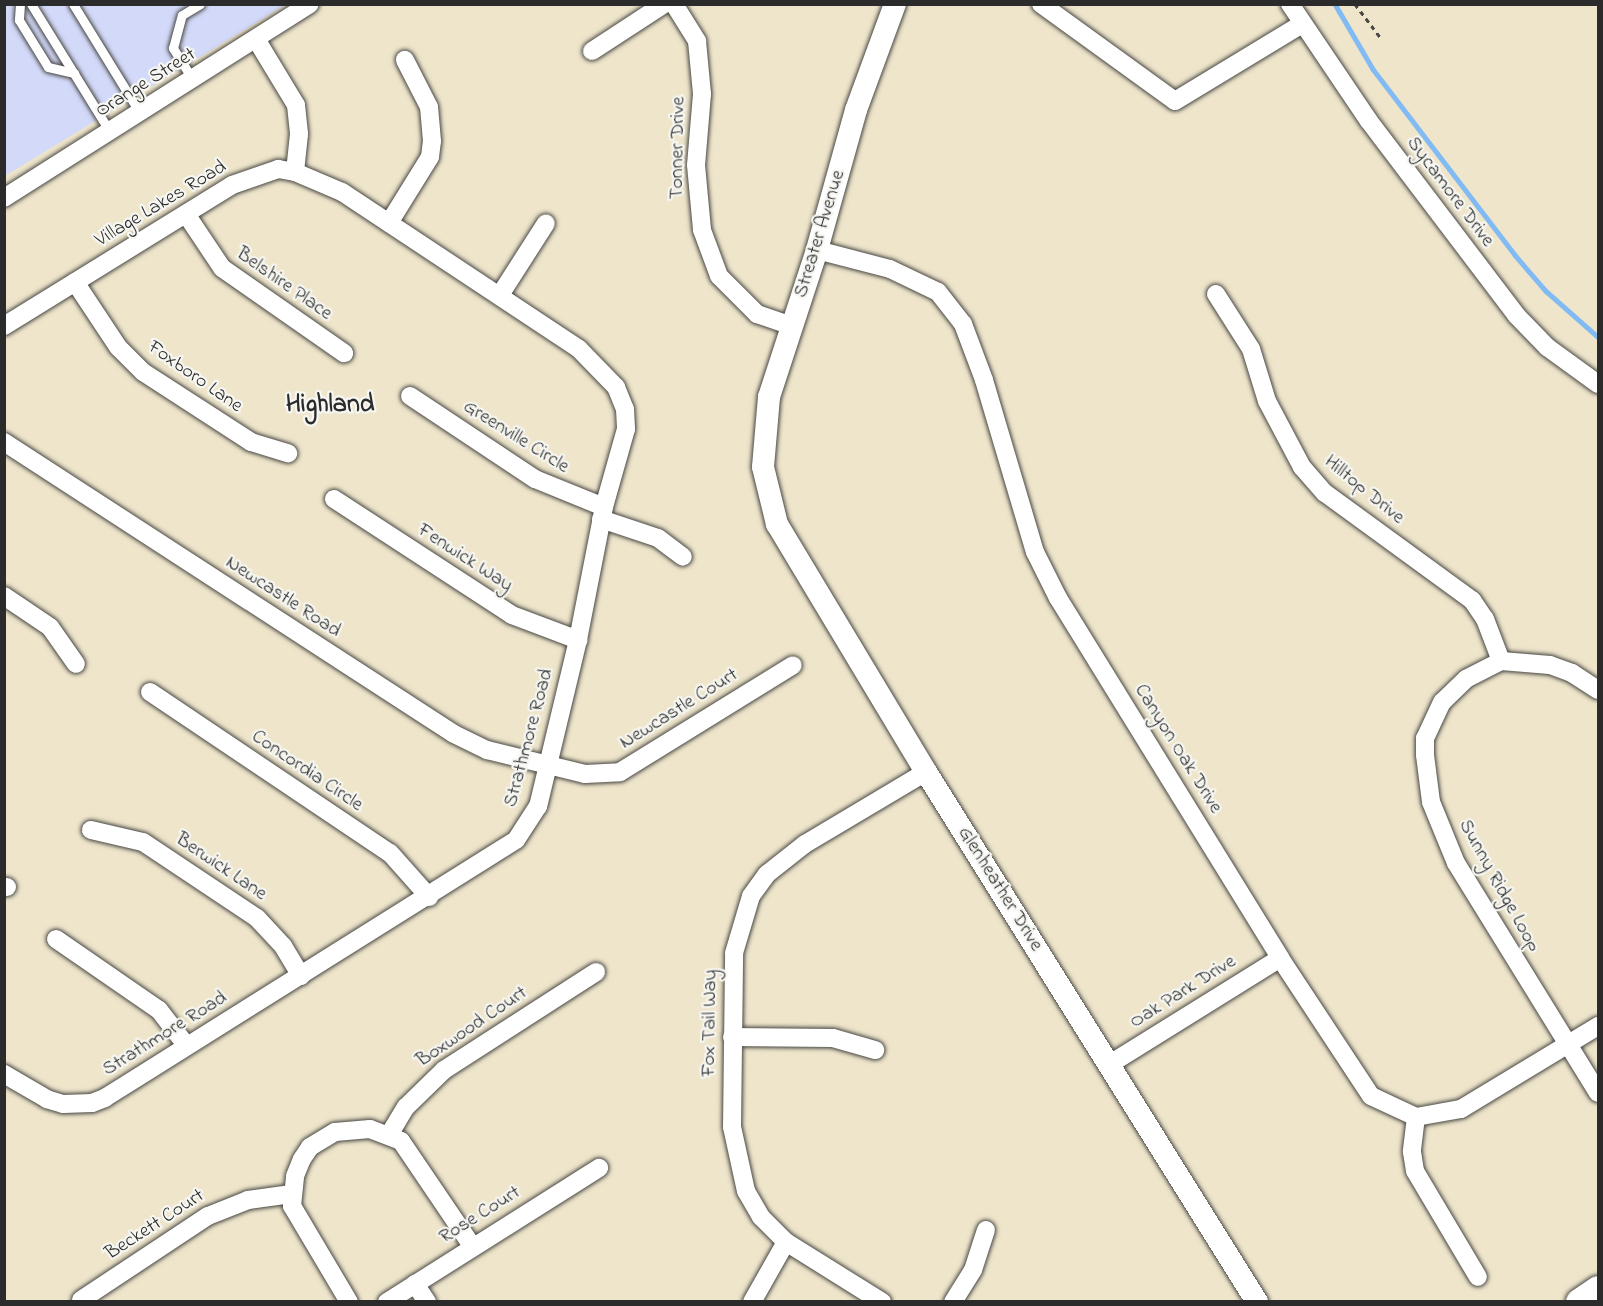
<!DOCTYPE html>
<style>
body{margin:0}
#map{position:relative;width:1603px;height:1306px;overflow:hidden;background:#eee5cb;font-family:"Indie Flower",sans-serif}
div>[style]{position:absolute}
.built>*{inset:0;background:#d3d9f9}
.stream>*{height:4.5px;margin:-2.25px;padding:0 2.25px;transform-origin:2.25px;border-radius:2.25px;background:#82bbf3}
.path>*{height:3px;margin-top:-1.5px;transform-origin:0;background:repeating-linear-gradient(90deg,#484743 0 4.5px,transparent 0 9px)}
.roads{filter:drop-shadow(0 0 2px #484743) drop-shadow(0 0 2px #484743)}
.service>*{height:9px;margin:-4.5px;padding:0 4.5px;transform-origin:4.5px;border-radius:4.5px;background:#fff}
.minor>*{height:18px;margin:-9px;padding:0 9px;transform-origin:9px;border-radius:9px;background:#fff}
.tertiary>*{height:22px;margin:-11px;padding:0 11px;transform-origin:11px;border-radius:11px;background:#fff}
.secondary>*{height:26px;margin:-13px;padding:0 13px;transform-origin:13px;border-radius:13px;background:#fff}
span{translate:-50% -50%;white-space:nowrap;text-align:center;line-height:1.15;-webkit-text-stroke:4.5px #f6f6f2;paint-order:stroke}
.street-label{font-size:20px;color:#2b2b2b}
.district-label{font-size:26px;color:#2b2b2b;font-weight:700}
.frame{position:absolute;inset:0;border:6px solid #2b2b2b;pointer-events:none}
</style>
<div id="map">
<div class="built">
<i style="clip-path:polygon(5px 5px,285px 5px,5px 176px)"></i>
</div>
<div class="stream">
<i style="left:1335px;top:4px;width:75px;rotate:59.7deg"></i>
<i style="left:1373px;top:69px;width:234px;rotate:52.6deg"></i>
<i style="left:1515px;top:255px;width:48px;rotate:49.3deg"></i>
<i style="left:1546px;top:291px;width:69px;rotate:41.5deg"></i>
</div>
<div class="path">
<i style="left:1355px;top:4px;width:41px;rotate:52.9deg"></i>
</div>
<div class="roads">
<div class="service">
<i style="left:20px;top:4px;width:16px;rotate:94deg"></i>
<i style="left:19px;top:20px;width:55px;rotate:58.3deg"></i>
<i style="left:48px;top:67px;width:27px;rotate:13deg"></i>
<i style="left:31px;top:4px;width:150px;rotate:58.3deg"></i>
<i style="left:73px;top:4px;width:128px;rotate:58.4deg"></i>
<i style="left:193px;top:80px;width:38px;rotate:-122deg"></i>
<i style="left:173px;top:48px;width:34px;rotate:-75deg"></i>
<i style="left:182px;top:15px;width:21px;rotate:-31deg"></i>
</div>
<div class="minor">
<i style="left:674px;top:4px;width:44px;rotate:58.1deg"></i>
<i style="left:697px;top:41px;width:53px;rotate:84.6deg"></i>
<i style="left:702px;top:94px;width:71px;rotate:94.8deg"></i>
<i style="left:696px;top:165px;width:65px;rotate:84.7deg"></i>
<i style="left:702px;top:230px;width:49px;rotate:69.7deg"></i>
<i style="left:719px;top:276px;width:54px;rotate:45deg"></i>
<i style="left:757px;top:314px;width:37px;rotate:19deg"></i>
<i style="left:1041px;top:4px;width:165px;rotate:35.9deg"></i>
<i style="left:1175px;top:101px;width:149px;rotate:-31.2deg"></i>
<i style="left:1290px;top:4px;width:141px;rotate:56deg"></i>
<i style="left:1369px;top:121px;width:243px;rotate:52.8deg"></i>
<i style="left:1516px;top:315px;width:45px;rotate:45.9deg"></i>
<i style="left:1547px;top:347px;width:63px;rotate:36deg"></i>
<i style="left:256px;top:39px;width:77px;rotate:58.8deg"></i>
<i style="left:296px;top:105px;width:29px;rotate:84deg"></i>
<i style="left:299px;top:134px;width:38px;rotate:96deg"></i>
<i style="left:592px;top:51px;width:86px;rotate:-33.1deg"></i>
<i style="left:4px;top:198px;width:362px;rotate:-32.4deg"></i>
<i style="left:186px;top:214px;width:65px;rotate:56.3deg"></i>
<i style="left:222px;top:268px;width:149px;rotate:34.9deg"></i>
<i style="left:389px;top:223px;width:78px;rotate:-58.2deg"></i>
<i style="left:430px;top:157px;width:16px;rotate:-83deg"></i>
<i style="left:432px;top:141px;width:34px;rotate:-95deg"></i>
<i style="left:429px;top:107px;width:53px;rotate:-117.1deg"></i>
<i style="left:817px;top:250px;width:75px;rotate:14.6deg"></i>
<i style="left:890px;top:269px;width:53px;rotate:25.6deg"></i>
<i style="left:938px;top:292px;width:41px;rotate:52deg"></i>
<i style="left:963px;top:324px;width:60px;rotate:69.4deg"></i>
<i style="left:984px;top:380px;width:179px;rotate:73.5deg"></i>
<i style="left:1035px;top:552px;width:51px;rotate:63.4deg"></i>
<i style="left:1058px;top:598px;width:423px;rotate:58.3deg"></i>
<i style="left:1280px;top:958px;width:165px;rotate:56.6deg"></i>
<i style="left:1371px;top:1096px;width:50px;rotate:25deg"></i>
<i style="left:1416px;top:1117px;width:46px;rotate:-10.1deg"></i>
<i style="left:1461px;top:1109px;width:160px;rotate:-31.2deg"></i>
<i style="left:75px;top:282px;width:78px;rotate:56.5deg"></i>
<i style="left:118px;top:347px;width:35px;rotate:45deg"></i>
<i style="left:143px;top:372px;width:129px;rotate:32.9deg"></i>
<i style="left:251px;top:442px;width:39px;rotate:17deg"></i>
<i style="left:1216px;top:294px;width:65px;rotate:57.5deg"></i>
<i style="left:1251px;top:349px;width:54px;rotate:72.9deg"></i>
<i style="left:1267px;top:401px;width:75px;rotate:62.1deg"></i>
<i style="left:1302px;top:467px;width:35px;rotate:49deg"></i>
<i style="left:1325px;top:493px;width:182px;rotate:36.1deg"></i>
<i style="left:1472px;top:600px;width:23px;rotate:56deg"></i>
<i style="left:1485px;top:619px;width:45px;rotate:69.1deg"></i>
<i style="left:500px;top:295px;width:85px;rotate:-57.4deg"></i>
<i style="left:4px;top:326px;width:268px;rotate:-31.7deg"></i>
<i style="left:232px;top:185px;width:49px;rotate:-19.2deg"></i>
<i style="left:278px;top:169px;width:17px;rotate:10deg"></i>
<i style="left:295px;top:172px;width:51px;rotate:23.1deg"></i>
<i style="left:342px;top:192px;width:284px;rotate:33.5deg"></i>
<i style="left:579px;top:349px;width:53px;rotate:45.8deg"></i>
<i style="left:616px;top:387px;width:24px;rotate:68deg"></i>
<i style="left:625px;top:409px;width:20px;rotate:87deg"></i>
<i style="left:626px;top:429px;width:81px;rotate:105.8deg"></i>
<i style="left:604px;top:507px;width:136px;rotate:101.1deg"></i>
<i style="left:578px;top:640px;width:171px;rotate:103.5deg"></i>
<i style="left:538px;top:806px;width:40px;rotate:122.9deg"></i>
<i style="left:516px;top:840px;width:485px;rotate:147.9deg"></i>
<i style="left:105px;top:1098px;width:14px;rotate:159deg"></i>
<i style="left:92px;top:1103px;width:29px;rotate:178deg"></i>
<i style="left:63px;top:1104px;width:17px;rotate:-163deg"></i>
<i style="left:47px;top:1099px;width:50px;rotate:-149.8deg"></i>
<i style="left:410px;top:396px;width:150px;rotate:33.6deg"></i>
<i style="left:535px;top:479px;width:74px;rotate:22.1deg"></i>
<i style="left:4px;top:442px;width:536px;rotate:32.98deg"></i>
<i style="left:454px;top:734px;width:37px;rotate:26deg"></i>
<i style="left:487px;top:750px;width:101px;rotate:13.8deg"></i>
<i style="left:585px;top:774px;width:35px;rotate:-3deg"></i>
<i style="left:620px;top:772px;width:203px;rotate:-31.7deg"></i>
<i style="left:334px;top:499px;width:212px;rotate:33.1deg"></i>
<i style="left:512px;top:615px;width:71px;rotate:20.7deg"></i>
<i style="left:601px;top:519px;width:60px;rotate:18.4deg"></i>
<i style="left:658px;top:538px;width:31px;rotate:37deg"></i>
<i style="left:4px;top:596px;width:55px;rotate:34deg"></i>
<i style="left:50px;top:627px;width:45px;rotate:54.9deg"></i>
<i style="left:1598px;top:690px;width:31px;rotate:-147deg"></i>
<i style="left:1572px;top:673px;width:23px;rotate:-160deg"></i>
<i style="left:1550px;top:665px;width:49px;rotate:-175.3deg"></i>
<i style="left:1501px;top:661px;width:39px;rotate:153deg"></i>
<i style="left:1466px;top:679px;width:33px;rotate:136deg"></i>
<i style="left:1442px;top:702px;width:40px;rotate:115deg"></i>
<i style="left:1425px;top:738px;width:17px;rotate:90deg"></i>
<i style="left:1425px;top:755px;width:47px;rotate:82.7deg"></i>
<i style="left:1431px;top:802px;width:66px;rotate:67.7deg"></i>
<i style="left:1456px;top:863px;width:270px;rotate:58.3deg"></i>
<i style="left:150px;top:692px;width:289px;rotate:33.9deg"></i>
<i style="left:390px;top:853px;width:59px;rotate:48.4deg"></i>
<i style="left:91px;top:830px;width:53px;rotate:13deg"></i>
<i style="left:143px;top:842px;width:137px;rotate:33.7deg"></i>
<i style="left:257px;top:918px;width:38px;rotate:47deg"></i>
<i style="left:283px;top:946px;width:35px;rotate:59deg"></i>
<i style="left:4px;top:887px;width:3px"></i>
<i style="left:56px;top:939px;width:125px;rotate:34.6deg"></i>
<i style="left:159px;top:1010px;width:44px;rotate:52.4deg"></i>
<i style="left:732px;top:1037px;width:101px;rotate:0.6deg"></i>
<i style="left:833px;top:1038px;width:44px;rotate:15.9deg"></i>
<i style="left:1110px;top:1064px;width:200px;rotate:-31.9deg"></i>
<i style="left:1416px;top:1117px;width:35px;rotate:97deg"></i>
<i style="left:1412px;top:1152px;width:19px;rotate:81deg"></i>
<i style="left:1415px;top:1171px;width:123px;rotate:59.3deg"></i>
<i style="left:389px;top:1135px;width:33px;rotate:-59deg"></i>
<i style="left:406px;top:1107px;width:53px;rotate:-44.2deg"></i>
<i style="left:444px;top:1070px;width:181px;rotate:-32.8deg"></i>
<i style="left:415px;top:1284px;width:22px;rotate:56deg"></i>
<i style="left:81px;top:1300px;width:152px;rotate:-33.5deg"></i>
<i style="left:208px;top:1216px;width:43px;rotate:-21.8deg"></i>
<i style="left:248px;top:1200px;width:44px;rotate:-7.8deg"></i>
<i style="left:349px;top:1302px;width:112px;rotate:-120.7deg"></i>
<i style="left:292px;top:1206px;width:30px;rotate:-84deg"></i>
<i style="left:295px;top:1176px;width:18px;rotate:-68deg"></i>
<i style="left:302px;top:1159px;width:14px;rotate:-56deg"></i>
<i style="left:310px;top:1147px;width:29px;rotate:-31deg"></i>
<i style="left:335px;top:1132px;width:35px;rotate:-5deg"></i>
<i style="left:370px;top:1129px;width:33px;rotate:21deg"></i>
<i style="left:401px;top:1141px;width:127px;rotate:55.9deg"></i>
<i style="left:387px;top:1302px;width:251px;rotate:-32.3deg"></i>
<i style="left:752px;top:1302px;width:69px;rotate:-60.5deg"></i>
<i style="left:882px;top:1302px;width:113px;rotate:-148deg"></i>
<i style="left:786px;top:1242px;width:35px;rotate:-135deg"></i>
<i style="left:761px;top:1217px;width:30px;rotate:-120deg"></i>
<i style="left:746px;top:1191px;width:66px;rotate:-102.3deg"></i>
<i style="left:732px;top:1127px;width:174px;rotate:-89.3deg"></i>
<i style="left:734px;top:953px;width:59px;rotate:-73.4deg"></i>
<i style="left:751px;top:896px;width:27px;rotate:-54deg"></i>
<i style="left:767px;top:874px;width:48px;rotate:-38.3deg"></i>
<i style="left:805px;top:844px;width:141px;rotate:-30.8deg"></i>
<i style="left:953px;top:1302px;width:38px;rotate:-58deg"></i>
<i style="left:973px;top:1270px;width:42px;rotate:-72deg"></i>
</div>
<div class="tertiary">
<i style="left:895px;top:4px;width:113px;rotate:110.2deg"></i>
<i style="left:856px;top:110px;width:145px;rotate:105.6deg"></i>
<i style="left:817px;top:250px;width:155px;rotate:108.1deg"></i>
<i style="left:769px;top:397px;width:70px;rotate:94.9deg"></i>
<i style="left:763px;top:467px;width:59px;rotate:76.2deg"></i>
<i style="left:777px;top:524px;width:289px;rotate:59deg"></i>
<i style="left:926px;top:772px;width:625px;rotate:58.01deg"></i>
</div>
<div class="secondary">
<i style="left:1579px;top:1302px;width:23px;rotate:-34deg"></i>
</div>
</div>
<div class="street-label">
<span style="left:146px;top:83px;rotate:-32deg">Orange Street</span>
<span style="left:678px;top:148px;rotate:-89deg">Tonner Drive</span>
<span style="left:1450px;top:192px;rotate:53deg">Sycamore Drive</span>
<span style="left:161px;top:204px;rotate:-31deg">Village Lakes Road</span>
<span style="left:820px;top:234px;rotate:-73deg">Streater Avenue</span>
<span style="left:284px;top:284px;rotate:35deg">Belshire Place</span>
<span style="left:195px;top:377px;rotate:35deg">Foxboro Lane</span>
<span style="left:516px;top:437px;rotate:32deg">Greenville Circle</span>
<span style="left:1364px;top:490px;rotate:39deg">Hilltop Drive</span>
<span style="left:465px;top:558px;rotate:33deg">Fenwick Way</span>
<span style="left:283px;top:597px;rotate:33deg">Newcastle Road</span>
<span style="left:679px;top:709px;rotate:-32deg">Newcastle Court</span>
<span style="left:529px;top:738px;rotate:-75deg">Strathmore Road</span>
<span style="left:1178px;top:749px;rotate:58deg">Canyon Oak Drive</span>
<span style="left:307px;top:771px;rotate:34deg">Concordia Circle</span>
<span style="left:221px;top:867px;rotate:34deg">Berwick Lane</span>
<span style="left:1499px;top:886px;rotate:61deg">Sunny Ridge Loop</span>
<span style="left:1000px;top:889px;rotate:58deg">Glenheather Drive</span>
<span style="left:1183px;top:992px;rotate:-32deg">Oak Park Drive</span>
<span style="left:710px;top:1023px;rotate:-89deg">Fox Tail Way</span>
<span style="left:472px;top:1027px;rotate:-34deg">Boxwood Court</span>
<span style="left:165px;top:1034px;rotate:-32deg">Strathmore Road</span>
<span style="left:480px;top:1215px;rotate:-32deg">Rose Court</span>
<span style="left:155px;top:1225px;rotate:-33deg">Beckett Court</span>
</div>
<div class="district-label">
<span style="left:330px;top:406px">Highland</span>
</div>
<div class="frame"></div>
</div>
